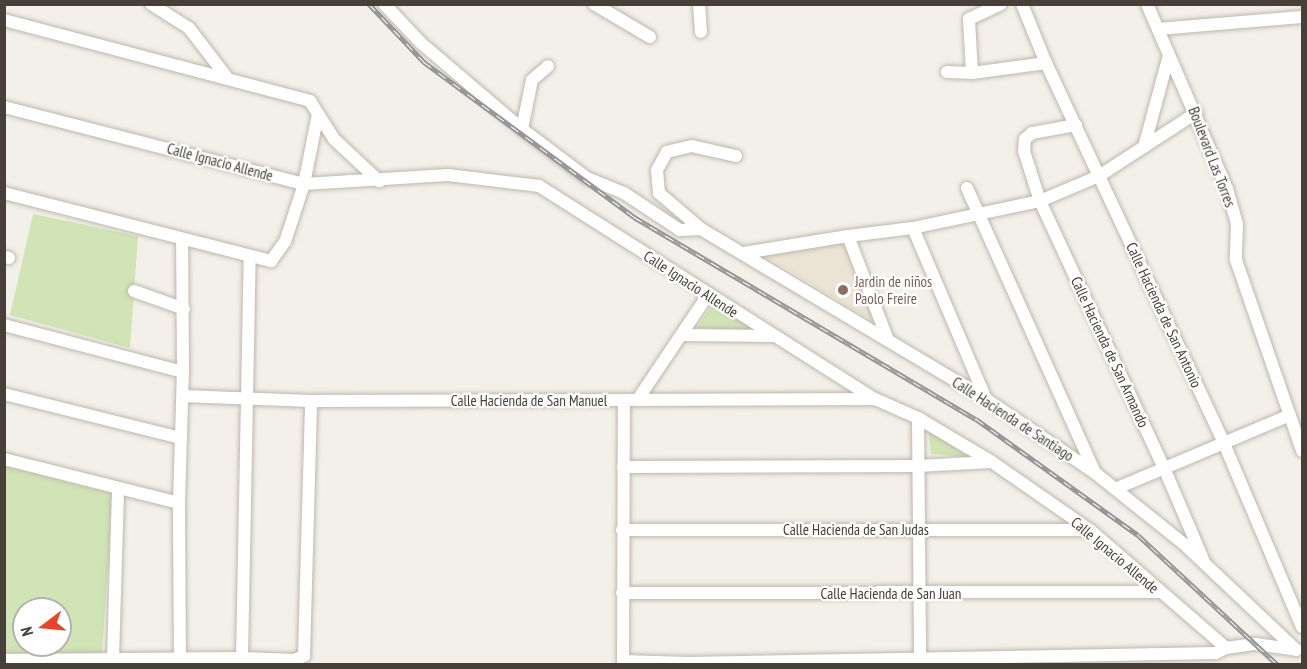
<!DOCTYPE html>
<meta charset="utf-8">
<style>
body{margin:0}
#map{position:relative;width:1307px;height:669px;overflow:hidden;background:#f3f0e9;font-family:"PT Sans Narrow",sans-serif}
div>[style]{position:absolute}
.education>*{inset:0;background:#ebe4d4}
.green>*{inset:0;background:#d0e4b5}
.roads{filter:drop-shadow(0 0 2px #beb7ac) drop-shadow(0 0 2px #beb7ac)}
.minor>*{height:12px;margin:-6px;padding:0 6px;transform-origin:6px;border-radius:6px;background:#fff}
.rail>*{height:5px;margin-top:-2.5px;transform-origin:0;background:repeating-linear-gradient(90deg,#fff 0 9px,#979797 0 18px);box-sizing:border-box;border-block:2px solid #979797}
.dots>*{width:16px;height:16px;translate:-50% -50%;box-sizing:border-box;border:3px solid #fff;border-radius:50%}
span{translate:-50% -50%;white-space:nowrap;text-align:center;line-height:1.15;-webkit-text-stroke:4.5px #fff;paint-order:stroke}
.street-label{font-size:15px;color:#464038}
.education-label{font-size:15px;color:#785e54}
.left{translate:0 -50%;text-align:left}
.frame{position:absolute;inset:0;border:6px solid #464038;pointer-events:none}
.north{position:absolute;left:12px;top:597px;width:60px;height:60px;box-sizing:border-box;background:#fff;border:2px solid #b5b3af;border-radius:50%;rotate:254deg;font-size:16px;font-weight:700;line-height:24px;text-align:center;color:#464038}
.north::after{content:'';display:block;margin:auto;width:21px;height:27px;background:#e8442b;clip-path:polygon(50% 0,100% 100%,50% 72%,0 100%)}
</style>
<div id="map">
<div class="education">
<i style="clip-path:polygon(846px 242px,879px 325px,764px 255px)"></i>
</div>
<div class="green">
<i style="clip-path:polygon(33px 214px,138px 236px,130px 348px,10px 315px)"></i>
<i style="clip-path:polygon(714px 302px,758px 332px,697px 328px)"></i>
<i style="clip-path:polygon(928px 428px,968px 457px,931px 454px)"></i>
<i style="clip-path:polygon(evenodd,4px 466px,113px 494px,102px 654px,5px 653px,4px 466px,24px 609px,60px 609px,60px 645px,24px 645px,24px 609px)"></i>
</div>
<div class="roads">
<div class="minor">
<i style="left:151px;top:4px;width:45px;rotate:32.3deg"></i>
<i style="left:189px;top:28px;width:61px;rotate:52.4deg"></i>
<i style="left:384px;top:4px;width:54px;rotate:46.5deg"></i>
<i style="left:421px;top:43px;width:133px;rotate:40.4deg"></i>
<i style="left:522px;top:129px;width:81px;rotate:37deg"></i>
<i style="left:587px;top:178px;width:40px;rotate:22deg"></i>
<i style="left:624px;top:193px;width:67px;rotate:33.5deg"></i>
<i style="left:680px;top:230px;width:21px;rotate:-3deg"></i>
<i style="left:594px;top:4px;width:65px;rotate:30.5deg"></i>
<i style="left:699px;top:4px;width:28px;rotate:86deg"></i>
<i style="left:1022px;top:4px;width:64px;rotate:67.9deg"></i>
<i style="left:1046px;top:63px;width:417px;rotate:64.9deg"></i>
<i style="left:1223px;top:441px;width:202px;rotate:67deg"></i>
<i style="left:1147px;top:4px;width:202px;rotate:66.6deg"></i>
<i style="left:1227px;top:189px;width:36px;rotate:74deg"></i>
<i style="left:1237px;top:224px;width:36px;rotate:92deg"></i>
<i style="left:1236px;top:260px;width:202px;rotate:70.9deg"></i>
<i style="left:4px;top:20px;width:317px;rotate:14.8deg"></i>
<i style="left:310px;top:101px;width:45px;rotate:57.7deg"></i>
<i style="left:334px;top:139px;width:62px;rotate:43deg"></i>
<i style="left:1158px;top:29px;width:144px;rotate:-4.8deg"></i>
<i style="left:947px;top:72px;width:25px;rotate:2deg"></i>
<i style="left:972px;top:73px;width:75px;rotate:-7.7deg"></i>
<i style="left:972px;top:73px;width:54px;rotate:-93.2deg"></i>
<i style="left:969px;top:19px;width:35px;rotate:-25deg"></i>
<i style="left:4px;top:107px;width:310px;rotate:14.4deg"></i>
<i style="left:304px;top:184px;width:144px;rotate:-3.6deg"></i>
<i style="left:448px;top:175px;width:92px;rotate:6.9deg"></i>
<i style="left:539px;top:186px;width:398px;rotate:32.4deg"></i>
<i style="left:875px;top:399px;width:47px;rotate:23.8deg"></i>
<i style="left:918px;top:418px;width:86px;rotate:30.7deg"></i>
<i style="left:992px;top:462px;width:119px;rotate:34.8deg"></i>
<i style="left:1090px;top:530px;width:180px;rotate:40.9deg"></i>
<i style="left:1076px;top:125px;width:45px;rotate:169.7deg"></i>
<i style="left:1032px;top:133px;width:9px;rotate:139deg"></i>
<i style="left:1025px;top:139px;width:12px;rotate:95deg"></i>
<i style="left:1024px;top:151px;width:52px;rotate:72.3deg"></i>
<i style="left:1040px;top:201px;width:294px;rotate:65.1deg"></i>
<i style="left:1164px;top:468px;width:99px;rotate:66.8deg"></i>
<i style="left:522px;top:129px;width:50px;rotate:-78.5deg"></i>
<i style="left:532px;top:80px;width:21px;rotate:-41deg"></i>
<i style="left:1144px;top:147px;width:95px;rotate:-74.8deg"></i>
<i style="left:736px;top:156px;width:45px;rotate:-167.2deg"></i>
<i style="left:692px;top:146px;width:26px;rotate:167deg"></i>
<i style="left:667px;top:152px;width:21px;rotate:119deg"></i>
<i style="left:657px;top:170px;width:23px;rotate:85deg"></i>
<i style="left:659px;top:193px;width:55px;rotate:40.6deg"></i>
<i style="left:701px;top:229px;width:332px;rotate:30.8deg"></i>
<i style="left:986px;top:399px;width:130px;rotate:34.1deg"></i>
<i style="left:1094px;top:472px;width:115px;rotate:38.7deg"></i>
<i style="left:1184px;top:544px;width:154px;rotate:43.4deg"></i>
<i style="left:967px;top:188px;width:310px;rotate:65.8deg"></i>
<i style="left:4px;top:193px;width:276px;rotate:14.3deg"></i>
<i style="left:271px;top:261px;width:24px;rotate:-54deg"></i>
<i style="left:285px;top:242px;width:61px;rotate:-71.9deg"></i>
<i style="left:304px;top:184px;width:71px;rotate:-78.7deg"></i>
<i style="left:913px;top:228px;width:186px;rotate:66.9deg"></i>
<i style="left:848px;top:236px;width:111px;rotate:69deg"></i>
<i style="left:744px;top:253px;width:105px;rotate:-9.3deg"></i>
<i style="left:848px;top:236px;width:65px;rotate:-7deg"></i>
<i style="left:913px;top:228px;width:130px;rotate:-12deg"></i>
<i style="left:1040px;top:201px;width:64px;rotate:-23deg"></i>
<i style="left:1099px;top:176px;width:116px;rotate:-33deg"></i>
<i style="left:4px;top:257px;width:5px;rotate:11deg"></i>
<i style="left:134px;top:291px;width:53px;rotate:19.8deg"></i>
<i style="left:4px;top:325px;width:185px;rotate:14.7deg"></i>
<i style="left:683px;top:335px;width:89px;rotate:0.6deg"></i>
<i style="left:4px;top:394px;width:182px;rotate:14deg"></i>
<i style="left:183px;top:396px;width:128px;rotate:2.2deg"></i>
<i style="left:311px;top:401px;width:563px;rotate:-0.2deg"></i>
<i style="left:638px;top:399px;width:125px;rotate:-56.1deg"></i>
<i style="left:918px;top:418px;width:242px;rotate:89.5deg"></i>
<i style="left:4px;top:459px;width:180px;rotate:14.1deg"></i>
<i style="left:623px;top:467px;width:295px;rotate:-0.2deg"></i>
<i style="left:918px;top:466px;width:73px;rotate:-3.1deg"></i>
<i style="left:1115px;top:489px;width:190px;rotate:-22.9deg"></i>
<i style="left:622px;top:530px;width:467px"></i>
<i style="left:622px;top:593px;width:537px;rotate:-0.11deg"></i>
<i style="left:242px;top:658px;width:401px;rotate:-88.9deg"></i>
<i style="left:113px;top:659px;width:170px;rotate:-88.3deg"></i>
<i style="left:180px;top:659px;width:156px;rotate:-90.4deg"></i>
<i style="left:179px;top:503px;width:131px;rotate:-88.3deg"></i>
<i style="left:183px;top:372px;width:133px;rotate:-90.4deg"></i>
<i style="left:4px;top:660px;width:238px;rotate:-0.5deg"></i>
<i style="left:242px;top:658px;width:52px;rotate:2.2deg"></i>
<i style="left:294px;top:660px;width:11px;rotate:-22deg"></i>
<i style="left:304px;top:656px;width:255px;rotate:-88.4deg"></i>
<i style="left:623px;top:661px;width:65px;rotate:1.8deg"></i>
<i style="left:688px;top:663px;width:528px;rotate:-1.09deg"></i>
<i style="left:1216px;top:653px;width:11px;rotate:-27deg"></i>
<i style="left:1226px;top:648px;width:30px;rotate:-8deg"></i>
<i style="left:1256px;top:644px;width:41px;rotate:8.3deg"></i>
<i style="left:623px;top:661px;width:261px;rotate:-89.8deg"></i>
</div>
</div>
<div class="rail">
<i style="left:369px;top:4px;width:80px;rotate:46.5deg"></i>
<i style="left:424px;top:62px;width:261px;rotate:36.4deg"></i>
<i style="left:634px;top:217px;width:397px;rotate:30.6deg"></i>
<i style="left:976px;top:419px;width:199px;rotate:35.6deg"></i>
<i style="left:1138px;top:535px;width:190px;rotate:42.9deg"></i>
</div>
<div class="dots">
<i style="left:843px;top:290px;background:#8d6e63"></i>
</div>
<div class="street-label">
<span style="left:1212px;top:157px;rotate:69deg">Boulevard Las Torres</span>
<span style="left:220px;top:162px;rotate:15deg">Calle Ignacio Allende</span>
<span style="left:691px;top:284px;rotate:33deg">Calle Ignacio Allende</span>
<span style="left:1164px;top:315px;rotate:65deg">Calle Hacienda de San Antonio</span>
<span style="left:1110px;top:352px;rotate:65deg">Calle Hacienda de San Armando</span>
<span style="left:529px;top:401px">Calle Hacienda de San Manuel</span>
<span style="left:1013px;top:419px;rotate:33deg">Calle Hacienda de Santiago</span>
<span style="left:856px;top:530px">Calle Hacienda de San Judas</span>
<span style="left:1115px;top:555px;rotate:40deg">Calle Ignacio Allende</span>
<span style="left:891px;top:594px">Calle Hacienda de San Juan</span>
</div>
<div class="education-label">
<span class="left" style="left:855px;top:290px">Jardin de niños<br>Paolo Freire</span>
</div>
<div class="frame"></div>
<div class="north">N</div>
</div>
